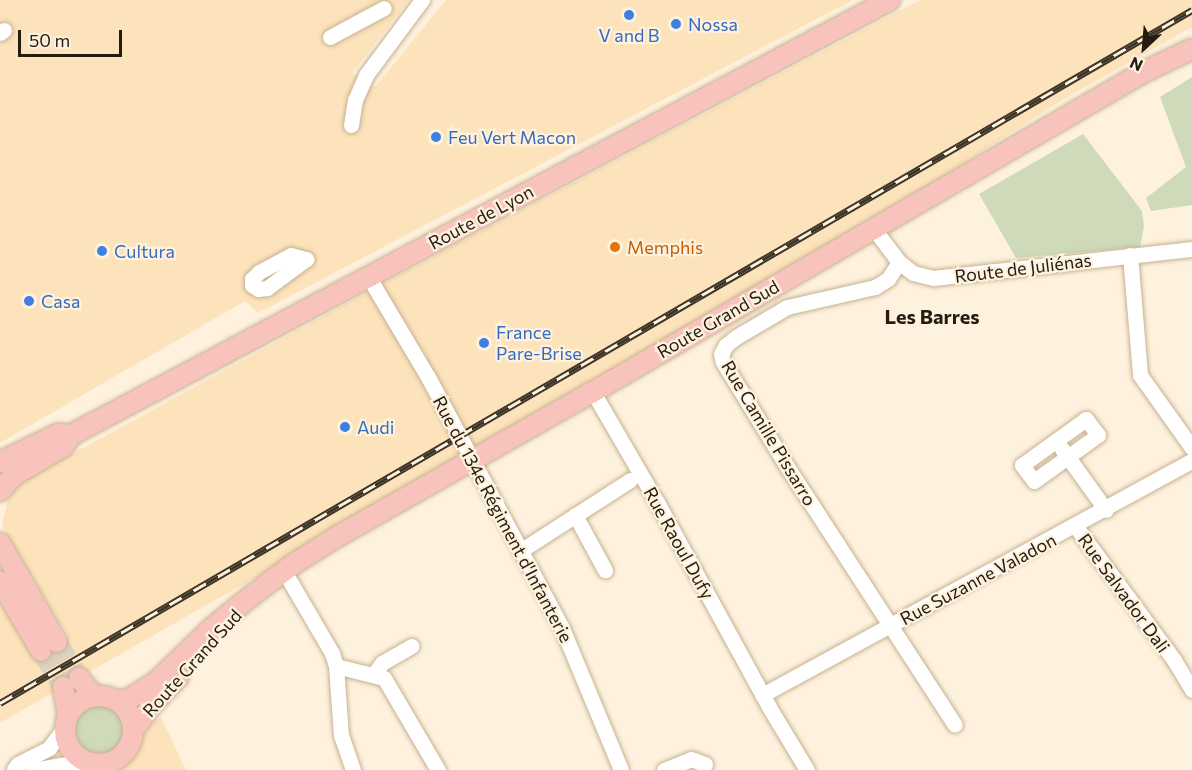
<!DOCTYPE html>
<meta charset="utf-8">
<style>
body{margin:0}
#map{position:relative;width:1192px;height:770px;overflow:hidden;background:#fef2de;font-family:Commissioner,sans-serif}
div>[style]{position:absolute}
.built>*{inset:0;background:#fde3bb}
.green>*{inset:0;background:#cedab9}
.round{border-radius:50%}
.major-tunnel>*{height:20px;margin-top:-10px;transform-origin:0;background:repeating-linear-gradient(90deg,#ddd2bf 0 20px,transparent 0 30px)}
.roads{filter:drop-shadow(0 0 2px #c6b292) drop-shadow(0 0 2px #c6b292)}
.minor>*{height:15px;margin:-7.5px;padding:0 7.5px;transform-origin:7.5px;border-radius:7.5px;background:#fff}
.major>*{height:20px;margin:-10px;padding:0 10px;transform-origin:10px;border-radius:10px;background:#f9c3bd}
.major>.ring{margin:-10px;padding:0;box-sizing:content-box;background:none;border:20px solid #f9c3bd;border-radius:50%}
.rail>*{height:7px;margin-top:-3.5px;transform-origin:0;background:repeating-linear-gradient(90deg,#fef2de 0 14px,#3d3528 0 28px);box-sizing:border-box;border-block:2px solid #3d3528}
.dots>*{width:16px;height:16px;translate:-50% -50%;box-sizing:border-box;border:3px solid #fef2de;border-radius:50%}
span{translate:-50% -50%;white-space:nowrap;text-align:center;line-height:1.15;-webkit-text-stroke:4.5px #fef2de;paint-order:stroke}
.shop-label{font-size:18px;color:#366cbe}
.left{translate:0 -50%;text-align:left}
.street-label{font-size:18px;color:#241c10}
.food-label{font-size:18px;color:#c56008}
.neighbourhood-label{font-size:20px;color:#241c10;font-weight:700}
.north{position:absolute;left:1114px;top:18px;width:60px;height:60px;-webkit-text-stroke:4px #fef2de;paint-order:stroke;rotate:206deg;font-size:16px;font-weight:700;line-height:24px;text-align:center;color:#241c10}
.north::after{content:'';display:block;margin:auto;width:21px;height:27px;background:#241c10;clip-path:polygon(50% 0,100% 100%,50% 72%,0 100%)}
.scale{position:absolute;left:18px;top:30px;width:104px;height:27px;box-sizing:border-box;border:3px solid #241c10;border-top:0;padding-left:8px;font-size:18px;line-height:21px;white-space:nowrap;color:#241c10;-webkit-text-stroke:4px #fef2de;paint-order:stroke}
</style>
<div id="map">
<div class="built">
<i style="clip-path:polygon(0 0,409px 0,352px 73px,375px 87px,446px 0,853px 0,258px 313px,245px 301px,0 443px)"></i>
<i style="clip-path:polygon(920px 0,1192px 0,1192px 27px,1064px 99px,929px 185px,489px 442px,474px 445px,466px 437px,458px 442px,460px 453px,451px 466px,0 723px,0 603px,33px 656px,68px 636px,2px 526px,8px 499px,23px 481px,382px 284px)"></i>
<i style="clip-path:polygon(161px 717px,186px 770px,83px 770px,118px 756px)"></i>
</div>
<div class="green">
<i style="clip-path:polygon(1192px 77px,1192px 205px,1151px 211px,1146px 198px,1186px 167px,1160px 97px)"></i>
<i style="clip-path:polygon(1083px 134px,1142px 211px,1144px 227px,1140px 247px,1016px 258px,979px 194px)"></i>
<i class="round" style="left:75px;top:705px;width:50px;height:50px"></i>
</div>
<div class="major-tunnel">
<i style="left:57px;top:642px;width:42px;rotate:58.6deg"></i>
<i style="left:41px;top:651px;width:42px;rotate:58.6deg"></i>
</div>
<div class="roads">
<div class="minor">
<i style="left:0;top:33px;width:5px;rotate:-37deg"></i>
<i style="left:330px;top:37px;width:61px;rotate:-28.2deg"></i>
<i style="left:351px;top:125px;width:25px;rotate:-81deg"></i>
<i style="left:355px;top:100px;width:27px;rotate:-66deg"></i>
<i style="left:366px;top:75px;width:94px;rotate:-53.3deg"></i>
<i style="left:874px;top:229px;width:41px;rotate:52.9deg"></i>
<i style="left:899px;top:262px;width:18px;rotate:38deg"></i>
<i style="left:913px;top:273px;width:21px;rotate:14deg"></i>
<i style="left:933px;top:278px;width:261px;rotate:-6.4deg"></i>
<i style="left:291px;top:255px;width:16px;rotate:15deg"></i>
<i style="left:306px;top:259px;width:49px;rotate:143.4deg"></i>
<i style="left:267px;top:288px;width:9px;rotate:174deg"></i>
<i style="left:258px;top:289px;width:7px;rotate:-146deg"></i>
<i style="left:252px;top:285px;width:6px;rotate:-90deg"></i>
<i style="left:252px;top:279px;width:10px;rotate:-45deg"></i>
<i style="left:259px;top:272px;width:36px;rotate:-28deg"></i>
<i style="left:1130px;top:255px;width:120px;rotate:85.2deg"></i>
<i style="left:1140px;top:375px;width:90px;rotate:54.5deg"></i>
<i style="left:899px;top:262px;width:20px;rotate:123deg"></i>
<i style="left:888px;top:279px;width:15px;rotate:148deg"></i>
<i style="left:875px;top:287px;width:90px;rotate:167.2deg"></i>
<i style="left:787px;top:307px;width:59px;rotate:149.5deg"></i>
<i style="left:736px;top:337px;width:13px;rotate:141deg"></i>
<i style="left:726px;top:345px;width:10px;rotate:119deg"></i>
<i style="left:721px;top:354px;width:8px;rotate:76deg"></i>
<i style="left:723px;top:362px;width:124px;rotate:58.5deg"></i>
<i style="left:788px;top:468px;width:306px;rotate:57deg"></i>
<i style="left:368px;top:276px;width:117px;rotate:59.3deg"></i>
<i style="left:428px;top:377px;width:285px;rotate:61.9deg"></i>
<i style="left:562px;top:628px;width:154px;rotate:67.4deg"></i>
<i style="left:593px;top:392px;width:129px;rotate:59.9deg"></i>
<i style="left:658px;top:504px;width:231px;rotate:61.3deg"></i>
<i style="left:769px;top:707px;width:74px;rotate:58.9deg"></i>
<i style="left:1086px;top:419px;width:20px;rotate:53deg"></i>
<i style="left:1098px;top:435px;width:79px;rotate:144.3deg"></i>
<i style="left:1034px;top:481px;width:20px;rotate:-127deg"></i>
<i style="left:1022px;top:465px;width:79px;rotate:-35.7deg"></i>
<i style="left:1062px;top:449px;width:75px;rotate:54.2deg"></i>
<i style="left:575px;top:515px;width:63px;rotate:61.4deg"></i>
<i style="left:1076px;top:527px;width:165px;rotate:53.6deg"></i>
<i style="left:1174px;top:660px;width:35px;rotate:59deg"></i>
<i style="left:520px;top:551px;width:131px;rotate:-32.8deg"></i>
<i style="left:284px;top:571px;width:95px;rotate:59.7deg"></i>
<i style="left:332px;top:653px;width:14px;rotate:73deg"></i>
<i style="left:336px;top:666px;width:69px;rotate:85.9deg"></i>
<i style="left:341px;top:735px;width:37px;rotate:71deg"></i>
<i style="left:336px;top:666px;width:49px;rotate:14deg"></i>
<i style="left:384px;top:678px;width:107px;rotate:59.6deg"></i>
<i style="left:374px;top:674px;width:14px;rotate:-54deg"></i>
<i style="left:382px;top:663px;width:34px;rotate:-30deg"></i>
<i style="left:762px;top:695px;width:490px;rotate:-28.6deg"></i>
<i style="left:106px;top:765px;width:5px;rotate:79deg"></i>
<i style="left:14px;top:769px;width:6px;rotate:-51deg"></i>
<i style="left:18px;top:764px;width:35px;rotate:-27deg"></i>
<i style="left:49px;top:748px;width:26px;rotate:-53deg"></i>
<i style="left:33px;top:770px;width:52px;rotate:-10deg"></i>
<i style="left:664px;top:770px;width:29px;rotate:-22deg"></i>
<i style="left:691px;top:759px;width:15px;rotate:20deg"></i>
</div>
<div class="major">
<i style="left:0;top:462px;width:64px;rotate:-25.8deg"></i>
<i style="left:58px;top:434px;width:13px;rotate:4deg"></i>
<i style="left:0;top:491px;width:20px;rotate:-49deg"></i>
<i style="left:13px;top:476px;width:59px;rotate:-30.5deg"></i>
<i style="left:64px;top:446px;width:13px;rotate:-58deg"></i>
<i style="left:71px;top:435px;width:927px;rotate:-27.97deg"></i>
<i style="left:0;top:543px;width:114px;rotate:60.1deg"></i>
<i style="left:0;top:581px;width:81px;rotate:59.6deg"></i>
<i style="left:79px;top:678px;width:23px;rotate:50deg"></i>
<i style="left:63px;top:687px;width:27px;rotate:80deg"></i>
<i class="ring" style="left:65px;top:696px;width:48px;height:48px"></i>
<i style="left:117px;top:701px;width:12px;rotate:-9deg"></i>
<i style="left:129px;top:699px;width:31px;rotate:-32deg"></i>
<i style="left:155px;top:683px;width:79px;rotate:-44deg"></i>
<i style="left:212px;top:628px;width:49px;rotate:-39.2deg"></i>
<i style="left:250px;top:597px;width:53px;rotate:-37.3deg"></i>
<i style="left:292px;top:565px;width:54px;rotate:-32.2deg"></i>
<i style="left:338px;top:536px;width:293px;rotate:-29.5deg"></i>
<i style="left:593px;top:392px;width:637px;rotate:-30.15deg"></i>
<i style="left:1144px;top:72px;width:53px;rotate:-25.6deg"></i>
<i style="left:134px;top:729px;width:36px;rotate:-53deg"></i>
<i style="left:156px;top:700px;width:32px;rotate:-46deg"></i>
</div>
</div>
<div class="rail">
<i style="left:0;top:703px;width:1379px;rotate:-30.17deg"></i>
</div>
<div class="dots">
<i style="left:629px;top:15px;background:#3f7fe0"></i>
<i style="left:676px;top:24px;background:#3f7fe0"></i>
<i style="left:436px;top:137px;background:#3f7fe0"></i>
<i style="left:615px;top:247px;background:#e8710a"></i>
<i style="left:102px;top:251px;background:#3f7fe0"></i>
<i style="left:29px;top:301px;background:#3f7fe0"></i>
<i style="left:484px;top:343px;background:#3f7fe0"></i>
<i style="left:345px;top:427px;background:#3f7fe0"></i>
</div>
<div class="shop-label">
<span class="left" style="left:688px;top:24px">Nossa</span>
<span style="left:629px;top:35px">V and B</span>
<span class="left" style="left:448px;top:137px">Feu Vert Macon</span>
<span class="left" style="left:114px;top:251px">Cultura</span>
<span class="left" style="left:41px;top:301px">Casa</span>
<span class="left" style="left:496px;top:343px">France<br>Pare-Brise</span>
<span class="left" style="left:357px;top:427px">Audi</span>
</div>
<div class="street-label">
<span style="left:481px;top:217px;rotate:-28deg">Route de Lyon</span>
<span style="left:1023px;top:268px;rotate:-7deg">Route de Juliénas</span>
<span style="left:718px;top:319px;rotate:-30deg">Route Grand Sud</span>
<span style="left:769px;top:433px;rotate:59deg">Rue Camille Pissarro</span>
<span style="left:503px;top:519px;rotate:62deg">Rue du 134e Régiment d'Infanterie</span>
<span style="left:679px;top:543px;rotate:61deg">Rue Raoul Dufy</span>
<span style="left:978px;top:579px;rotate:-28deg">Rue Suzanne Valadon</span>
<span style="left:1124px;top:593px;rotate:54deg">Rue Salvador Dali</span>
<span style="left:192px;top:663px;rotate:-48deg">Route Grand Sud</span>
</div>
<div class="food-label">
<span class="left" style="left:627px;top:247px">Memphis</span>
</div>
<div class="neighbourhood-label">
<span style="left:932px;top:316px">Les Barres</span>
</div>
<div class="north">N</div>
<div class="scale">50 m</div>
</div>
